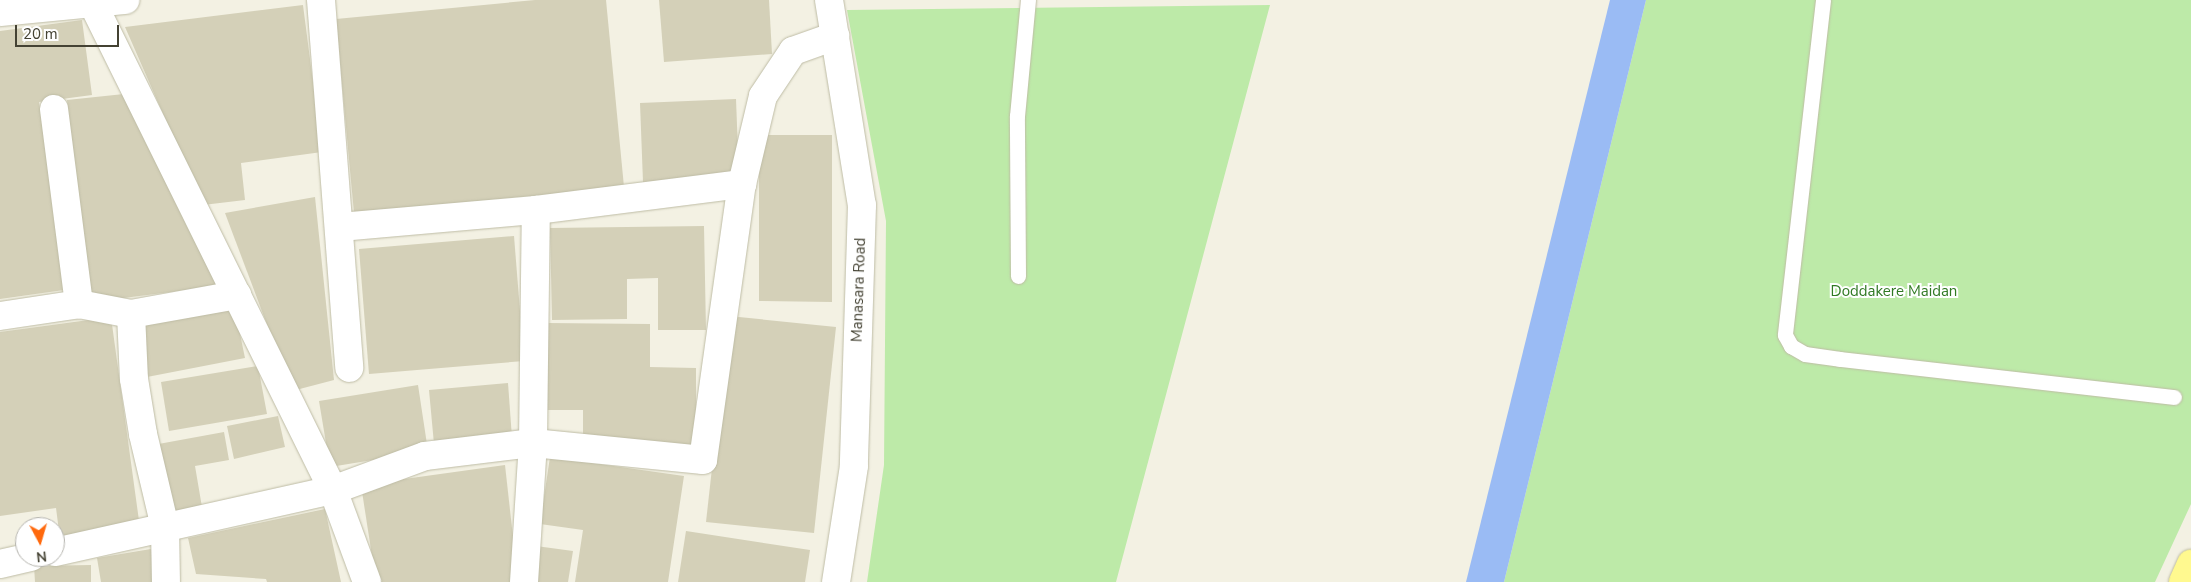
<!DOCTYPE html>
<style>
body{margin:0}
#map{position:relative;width:2191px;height:582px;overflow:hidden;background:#f3f1e3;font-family:"Nunito Sans",sans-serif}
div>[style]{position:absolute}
.green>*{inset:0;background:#bdeaa8}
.water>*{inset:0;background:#9abbf4}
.building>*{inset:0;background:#d4d0b8}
.roads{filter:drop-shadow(0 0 1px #bebca5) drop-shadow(0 0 1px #bebca5)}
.service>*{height:15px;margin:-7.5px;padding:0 7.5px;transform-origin:7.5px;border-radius:7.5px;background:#fff}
.minor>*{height:28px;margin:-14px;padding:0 14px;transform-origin:14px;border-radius:14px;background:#fff}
.primary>*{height:28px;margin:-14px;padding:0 14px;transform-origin:14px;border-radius:14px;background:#fff98f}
span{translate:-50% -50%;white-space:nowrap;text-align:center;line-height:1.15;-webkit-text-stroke:4px #fff;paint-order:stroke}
.street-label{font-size:15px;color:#444233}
.park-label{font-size:15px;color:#307923}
.north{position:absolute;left:15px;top:517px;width:50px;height:50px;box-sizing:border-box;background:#fff;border:1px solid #b4b3ad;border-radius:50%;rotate:174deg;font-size:14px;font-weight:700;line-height:20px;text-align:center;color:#444233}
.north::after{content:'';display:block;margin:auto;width:18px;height:22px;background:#ff690d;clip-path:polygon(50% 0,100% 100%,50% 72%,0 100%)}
.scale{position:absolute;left:15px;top:25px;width:104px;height:22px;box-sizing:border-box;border:2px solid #444233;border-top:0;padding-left:6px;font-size:15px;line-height:18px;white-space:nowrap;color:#444233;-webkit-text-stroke:4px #fff;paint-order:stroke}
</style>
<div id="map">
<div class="green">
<i style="clip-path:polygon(1646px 0,2191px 0,2191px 504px,2155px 582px,1504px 582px)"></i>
<i style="clip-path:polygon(1270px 5px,1116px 582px,867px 582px,884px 465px,886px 221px,847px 10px)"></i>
</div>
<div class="water">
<i style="clip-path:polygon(1610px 0,1646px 0,1504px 582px,1466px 582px)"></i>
</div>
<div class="building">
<i style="clip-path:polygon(535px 0,606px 0,624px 187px,354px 213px,336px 19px)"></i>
<i style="clip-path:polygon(659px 0,769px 0,772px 54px,664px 62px)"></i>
<i style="clip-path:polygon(303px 5px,322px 152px,241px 163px,245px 200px,203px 205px,125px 27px)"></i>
<i style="clip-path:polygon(82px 20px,92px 95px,39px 102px,64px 290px,0 299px,0 31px)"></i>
<i style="clip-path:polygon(124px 94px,226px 285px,92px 302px,67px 100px)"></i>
<i style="clip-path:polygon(736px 99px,739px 178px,643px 182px,640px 103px)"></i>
<i style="clip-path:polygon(759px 135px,832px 135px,832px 302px,759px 301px)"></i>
<i style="clip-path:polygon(315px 197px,334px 380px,292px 391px,225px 213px)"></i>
<i style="clip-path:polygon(704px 226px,706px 330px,658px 330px,658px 278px,627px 279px,627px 319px,552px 320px,550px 228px)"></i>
<i style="clip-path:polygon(514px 236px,524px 361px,369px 374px,359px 249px)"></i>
<i style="clip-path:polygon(234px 305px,245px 358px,147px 377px,136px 324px)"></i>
<i style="clip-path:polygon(729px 316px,836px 327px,814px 533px,706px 522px)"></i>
<i style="clip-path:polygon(111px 317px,140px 528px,60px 539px,56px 508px,0 516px,0 332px)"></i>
<i style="clip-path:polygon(548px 323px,650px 324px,650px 367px,696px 368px,696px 445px,583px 445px,583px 410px,546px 410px)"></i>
<i style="clip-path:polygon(258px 366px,267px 414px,169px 431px,161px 382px)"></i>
<i style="clip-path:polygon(508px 383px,512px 438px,434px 444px,429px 390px)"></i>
<i style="clip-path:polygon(418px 385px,428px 451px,330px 467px,319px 401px)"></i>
<i style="clip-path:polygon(278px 416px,285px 447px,234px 459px,227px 426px)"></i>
<i style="clip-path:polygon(224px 432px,229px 460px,195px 466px,203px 513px,167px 520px,153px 445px)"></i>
<i style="clip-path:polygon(550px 457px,684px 476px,668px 582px,575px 582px,583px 530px,540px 524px)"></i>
<i style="clip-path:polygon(505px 465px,518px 582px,376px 582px,361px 485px)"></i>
<i style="clip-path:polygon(325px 509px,341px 582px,267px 582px,266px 579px,196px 574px,188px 538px)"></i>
<i style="clip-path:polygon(686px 531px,810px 550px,805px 582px,678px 582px)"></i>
<i style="clip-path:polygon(536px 546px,573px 551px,568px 582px,531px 582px)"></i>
<i style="clip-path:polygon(151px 549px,156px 582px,101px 582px,97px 558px)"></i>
<i style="clip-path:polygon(91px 565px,91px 582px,35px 582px,34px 566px)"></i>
</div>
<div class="roads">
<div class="service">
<i style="left:1823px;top:0;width:337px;rotate:96.5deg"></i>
<i style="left:1785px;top:335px;width:13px;rotate:61deg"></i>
<i style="left:1791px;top:346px;width:16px;rotate:30deg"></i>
<i style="left:1805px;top:354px;width:35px;rotate:8deg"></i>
<i style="left:1840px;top:359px;width:336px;rotate:6.5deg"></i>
<i style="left:1018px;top:276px;width:160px;rotate:-90.4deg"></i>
<i style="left:1017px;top:116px;width:117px;rotate:-84.6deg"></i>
</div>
<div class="minor">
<i style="left:91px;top:0;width:547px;rotate:63.72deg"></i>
<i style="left:333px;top:490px;width:98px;rotate:69.7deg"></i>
<i style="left:321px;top:0;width:369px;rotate:85.6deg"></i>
<i style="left:829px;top:0;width:208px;rotate:80.9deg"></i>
<i style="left:862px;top:205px;width:261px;rotate:91.8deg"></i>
<i style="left:854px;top:466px;width:117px;rotate:98.8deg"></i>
<i style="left:0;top:12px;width:126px;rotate:-5.5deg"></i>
<i style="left:54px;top:109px;width:197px;rotate:82.7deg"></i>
<i style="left:340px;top:227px;width:197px;rotate:-5deg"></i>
<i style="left:536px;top:210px;width:208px;rotate:-7.2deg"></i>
<i style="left:131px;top:314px;width:65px;rotate:87.4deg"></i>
<i style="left:134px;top:379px;width:56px;rotate:80.7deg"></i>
<i style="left:143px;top:434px;width:96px;rotate:76.7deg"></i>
<i style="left:165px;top:527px;width:55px;rotate:89deg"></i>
<i style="left:0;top:316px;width:80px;rotate:-8.6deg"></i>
<i style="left:79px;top:304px;width:53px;rotate:10.9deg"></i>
<i style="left:131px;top:314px;width:108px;rotate:-10.2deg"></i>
<i style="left:55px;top:552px;width:285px;rotate:-12.6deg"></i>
<i style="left:333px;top:490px;width:98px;rotate:-20.3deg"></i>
<i style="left:425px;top:456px;width:109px;rotate:-6.9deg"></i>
<i style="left:533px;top:443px;width:171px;rotate:5.7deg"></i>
<i style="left:703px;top:460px;width:279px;rotate:-82deg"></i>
<i style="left:742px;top:184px;width:90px;rotate:-76.6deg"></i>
<i style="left:763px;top:96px;width:54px;rotate:-56.3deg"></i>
<i style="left:793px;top:51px;width:45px;rotate:-19.7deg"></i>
<i style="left:0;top:564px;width:32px;rotate:-13deg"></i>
<i style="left:524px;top:582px;width:139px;rotate:-86.3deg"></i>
<i style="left:533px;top:443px;width:233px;rotate:-89.3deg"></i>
</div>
<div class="primary">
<i style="left:2183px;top:582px;width:20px;rotate:-66deg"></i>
</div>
</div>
<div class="street-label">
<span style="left:859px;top:290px;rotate:-88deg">Manasara Road</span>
</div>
<div class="park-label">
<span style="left:1894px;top:292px">Doddakere Maidan</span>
</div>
<div class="north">N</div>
<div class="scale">20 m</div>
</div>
